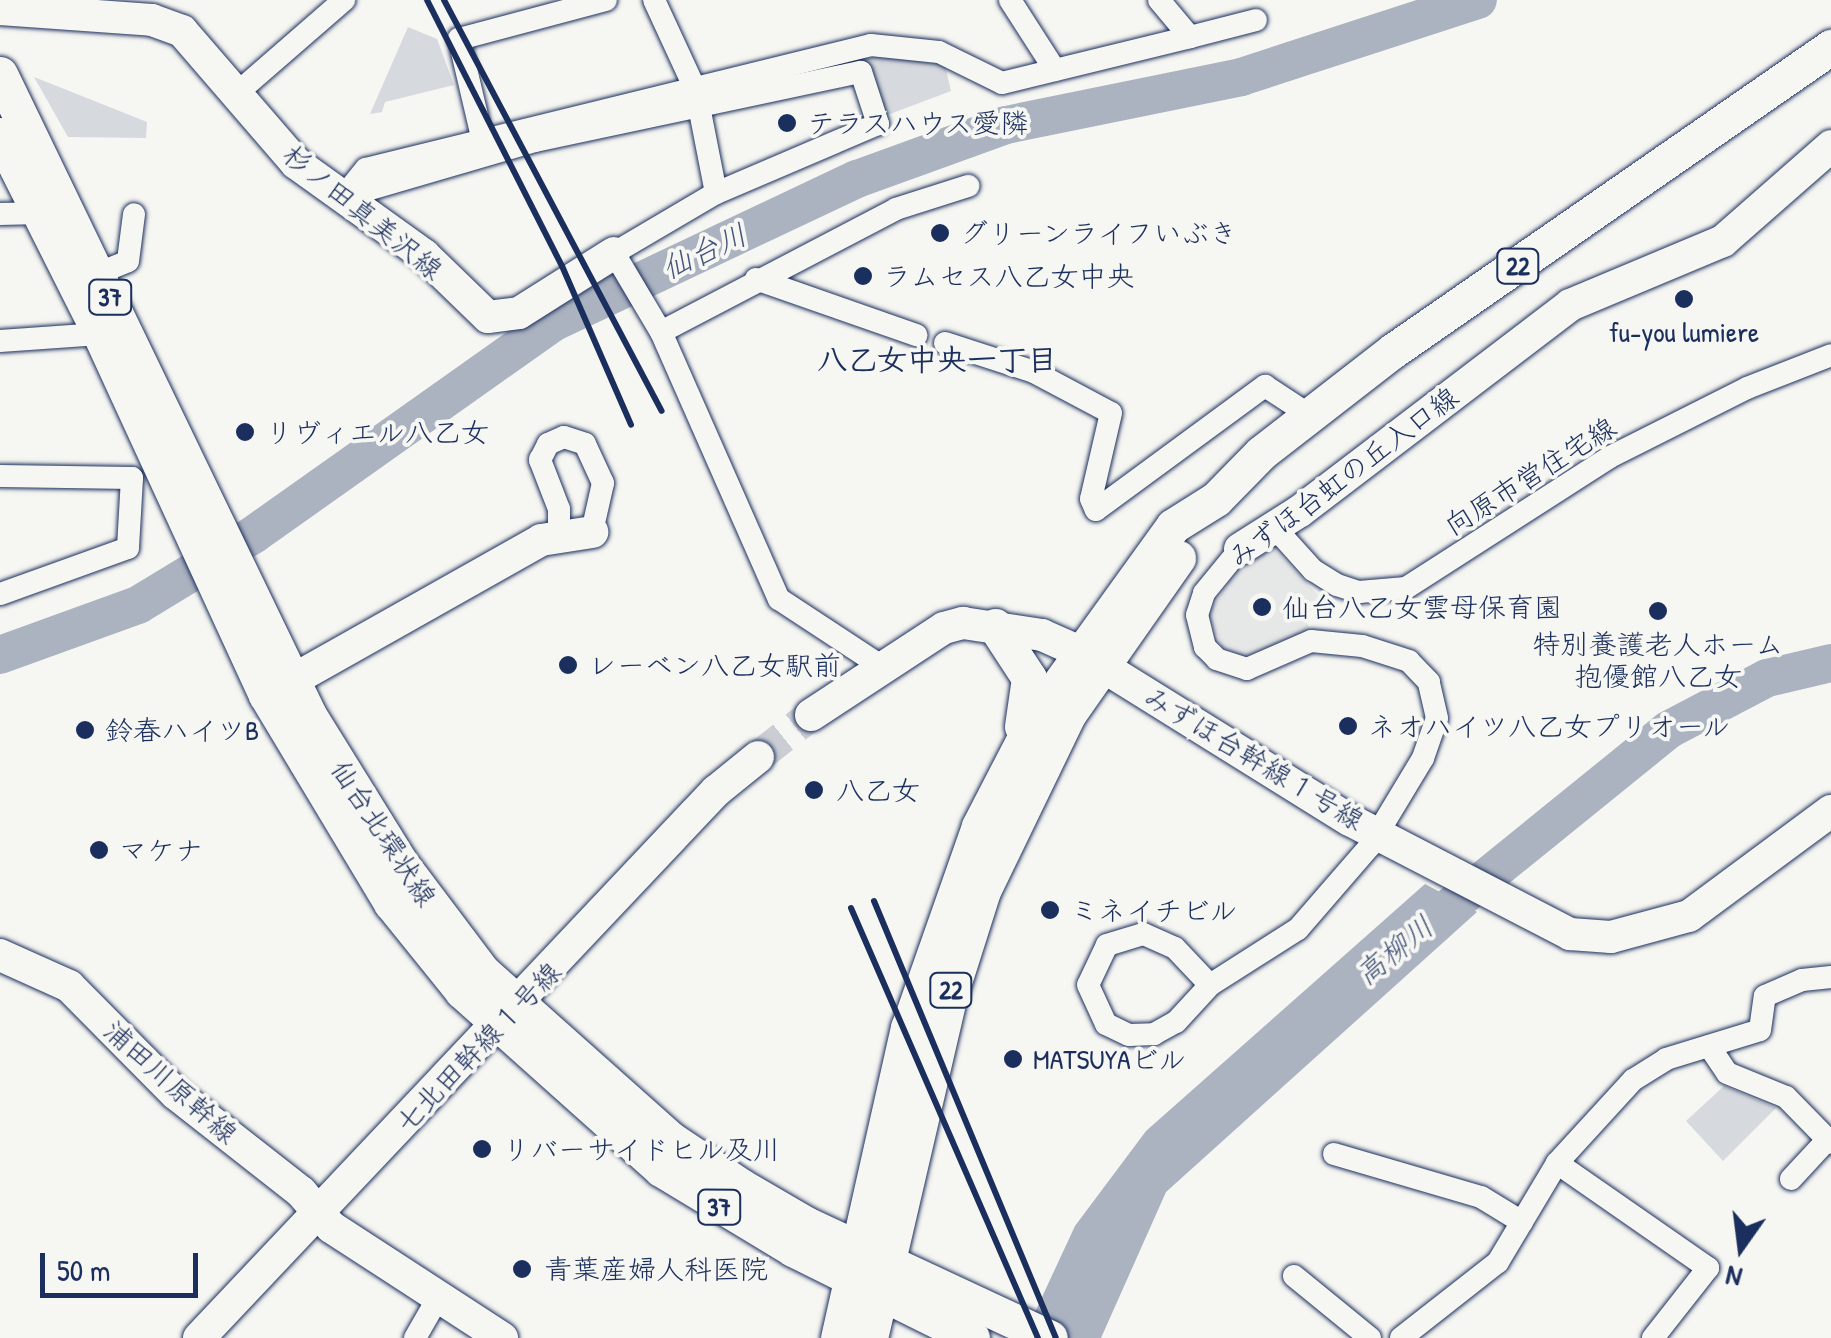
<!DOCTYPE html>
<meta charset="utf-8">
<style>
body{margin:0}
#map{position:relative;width:1831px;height:1338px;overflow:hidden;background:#f6f6f2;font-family:"Patrick Hand","Klee One",sans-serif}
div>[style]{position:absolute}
.built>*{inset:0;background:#e6e7e7}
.green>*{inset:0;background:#d6d9dd}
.water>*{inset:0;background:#abb2c0}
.river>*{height:38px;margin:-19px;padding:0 19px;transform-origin:19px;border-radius:19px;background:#abb2c0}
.secondary-tunnel>*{height:32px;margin-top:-16px;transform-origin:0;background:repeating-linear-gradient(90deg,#caced4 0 32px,transparent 0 48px)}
.roads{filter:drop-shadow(0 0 2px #1b2f5e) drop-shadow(0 0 2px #1b2f5e)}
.street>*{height:22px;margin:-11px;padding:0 11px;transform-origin:11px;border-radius:11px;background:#f6f6f2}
.secondary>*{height:32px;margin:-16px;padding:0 16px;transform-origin:16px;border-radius:16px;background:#f6f6f2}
.primary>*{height:35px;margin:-17.5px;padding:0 17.5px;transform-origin:17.5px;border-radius:17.5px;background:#f6f6f2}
.rail>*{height:6px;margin:-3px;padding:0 3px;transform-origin:3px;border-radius:3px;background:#1b2f5e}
.dots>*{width:28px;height:28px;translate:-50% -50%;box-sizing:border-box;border:5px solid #f6f6f2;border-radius:50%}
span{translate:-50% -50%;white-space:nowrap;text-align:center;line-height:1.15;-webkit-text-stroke:8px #f6f6f2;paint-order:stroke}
.shield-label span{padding:2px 8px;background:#f6f6f2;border:2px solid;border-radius:8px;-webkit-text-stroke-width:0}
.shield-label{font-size:25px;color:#1b2f5e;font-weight:700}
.poi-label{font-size:28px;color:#1b2f5e}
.left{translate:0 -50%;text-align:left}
.street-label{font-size:28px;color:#1b2f5e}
.water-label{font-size:30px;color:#46567b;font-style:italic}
.neighbourhood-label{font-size:30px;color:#1b2f5e;font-weight:700}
.north{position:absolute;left:1691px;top:1198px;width:100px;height:100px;-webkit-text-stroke:8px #f6f6f2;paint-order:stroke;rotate:194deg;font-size:28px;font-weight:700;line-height:40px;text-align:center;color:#1b2f5e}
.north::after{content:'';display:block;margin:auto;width:35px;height:45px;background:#1b2f5e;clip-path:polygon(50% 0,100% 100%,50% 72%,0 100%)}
.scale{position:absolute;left:40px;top:1253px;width:158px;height:45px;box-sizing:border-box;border:5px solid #1b2f5e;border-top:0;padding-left:12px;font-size:30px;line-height:35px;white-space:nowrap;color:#1b2f5e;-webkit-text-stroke:8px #f6f6f2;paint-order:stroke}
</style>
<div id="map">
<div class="built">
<i style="clip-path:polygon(1259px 550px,1275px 550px,1322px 599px,1305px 617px,1311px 632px,1244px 657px,1222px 647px,1208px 614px,1240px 565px)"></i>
</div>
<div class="green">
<i style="clip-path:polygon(408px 27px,437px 39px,454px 85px,385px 102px,382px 112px,370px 114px)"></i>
<i style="clip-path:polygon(880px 55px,945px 65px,951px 91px,882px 117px,865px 60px)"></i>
<i style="clip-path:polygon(34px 77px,147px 122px,146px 138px,68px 137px)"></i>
<i style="clip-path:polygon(1724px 1086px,1776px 1108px,1723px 1161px,1686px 1121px)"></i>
</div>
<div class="water">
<i style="clip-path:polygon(1425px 884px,1477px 912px,1166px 1192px,1101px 1338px,1023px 1338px,1075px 1226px,1146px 1131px)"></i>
</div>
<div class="river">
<i style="left:0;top:655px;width:147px;rotate:-19.9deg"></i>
<i style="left:138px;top:605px;width:135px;rotate:-31.3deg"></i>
<i style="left:253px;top:535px;width:367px;rotate:-35.3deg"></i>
<i style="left:552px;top:323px;width:337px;rotate:-25.3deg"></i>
<i style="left:857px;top:179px;width:158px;rotate:-19.9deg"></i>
<i style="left:1006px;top:125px;width:240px;rotate:-11.5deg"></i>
<i style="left:1241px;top:77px;width:249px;rotate:-18deg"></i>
<i style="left:1420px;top:931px;width:319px;rotate:-39deg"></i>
<i style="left:1668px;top:730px;width:112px;rotate:-27.7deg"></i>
<i style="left:1767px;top:678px;width:66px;rotate:-13.2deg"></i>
</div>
<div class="secondary-tunnel">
<i style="left:758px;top:757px;width:68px;rotate:-38.4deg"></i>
</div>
<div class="roads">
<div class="street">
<i style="left:654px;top:0;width:100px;rotate:65.2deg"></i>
<i style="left:696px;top:91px;width:104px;rotate:78.9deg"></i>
<i style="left:716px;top:193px;width:118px;rotate:149.5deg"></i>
<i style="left:614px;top:253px;width:92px;rotate:59.3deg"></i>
<i style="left:661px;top:332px;width:292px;rotate:66.2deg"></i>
<i style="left:779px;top:599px;width:122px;rotate:33.3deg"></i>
<i style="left:1010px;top:0;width:83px;rotate:57.3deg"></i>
<i style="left:1190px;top:37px;width:68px;rotate:-14.4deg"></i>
<i style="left:237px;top:93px;width:142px;rotate:-41deg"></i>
<i style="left:482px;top:137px;width:101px;rotate:-103.2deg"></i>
<i style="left:459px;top:39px;width:152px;rotate:-14.9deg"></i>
<i style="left:343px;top:197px;width:36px;rotate:-51deg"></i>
<i style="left:366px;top:169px;width:520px;rotate:-13.8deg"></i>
<i style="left:871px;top:45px;width:68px;rotate:5.9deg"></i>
<i style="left:939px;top:52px;width:70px;rotate:26.2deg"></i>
<i style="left:1002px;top:83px;width:194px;rotate:-13.7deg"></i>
<i style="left:1190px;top:37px;width:48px;rotate:-130deg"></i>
<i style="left:343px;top:197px;width:200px;rotate:-16.3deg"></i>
<i style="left:535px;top:141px;width:333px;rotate:-12deg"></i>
<i style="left:861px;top:72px;width:55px;rotate:71.9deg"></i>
<i style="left:878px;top:124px;width:176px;rotate:156.9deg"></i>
<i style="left:0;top:214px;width:42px;rotate:-1.4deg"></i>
<i style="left:99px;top:273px;width:31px;rotate:-22deg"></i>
<i style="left:128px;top:261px;width:47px;rotate:-82.7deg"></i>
<i style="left:756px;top:279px;width:170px;rotate:19.3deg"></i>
<i style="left:661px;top:332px;width:265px;rotate:-27.6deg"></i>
<i style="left:896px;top:209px;width:76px;rotate:-17.7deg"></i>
<i style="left:0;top:341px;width:100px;rotate:-4deg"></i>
<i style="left:945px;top:343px;width:94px;rotate:18deg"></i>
<i style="left:1034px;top:372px;width:87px;rotate:28deg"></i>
<i style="left:1111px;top:413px;width:88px;rotate:103.1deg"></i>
<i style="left:1091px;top:499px;width:12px;rotate:66deg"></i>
<i style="left:1096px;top:510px;width:210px;rotate:-36.3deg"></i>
<i style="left:1265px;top:386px;width:51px;rotate:33.1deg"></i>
<i style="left:0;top:476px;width:132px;rotate:0.9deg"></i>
<i style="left:132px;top:478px;width:70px;rotate:93.3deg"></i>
<i style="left:128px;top:548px;width:136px;rotate:160.2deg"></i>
<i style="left:1275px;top:528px;width:57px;rotate:47.9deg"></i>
<i style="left:1313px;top:570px;width:28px;rotate:32deg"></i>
<i style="left:1337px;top:585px;width:23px;rotate:18deg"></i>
<i style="left:1359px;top:592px;width:47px;rotate:-4.9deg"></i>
<i style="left:1406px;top:588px;width:242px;rotate:-32.7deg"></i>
<i style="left:1610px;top:457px;width:153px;rotate:-26.7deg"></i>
<i style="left:1747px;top:388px;width:90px;rotate:-21.4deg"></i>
<i style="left:559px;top:536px;width:27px;rotate:-90deg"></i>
<i style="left:559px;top:509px;width:53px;rotate:-111.2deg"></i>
<i style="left:540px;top:460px;width:18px;rotate:-63deg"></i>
<i style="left:548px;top:444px;width:17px;rotate:-24deg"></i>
<i style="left:564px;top:437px;width:22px;rotate:18deg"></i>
<i style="left:585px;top:444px;width:43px;rotate:65.2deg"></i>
<i style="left:603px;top:483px;width:50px;rotate:102.7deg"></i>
<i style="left:1210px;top:985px;width:51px;rotate:-133.4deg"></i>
<i style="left:1175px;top:948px;width:35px;rotate:-156deg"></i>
<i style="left:1143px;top:934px;width:38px;rotate:163deg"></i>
<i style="left:1107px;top:945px;width:44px;rotate:115.4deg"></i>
<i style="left:1088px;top:985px;width:43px;rotate:65.2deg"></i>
<i style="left:1106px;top:1024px;width:25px;rotate:26deg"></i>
<i style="left:1129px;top:1035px;width:25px;rotate:-2deg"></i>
<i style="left:1154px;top:1034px;width:25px;rotate:-29deg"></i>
<i style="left:1176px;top:1022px;width:50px;rotate:-47.4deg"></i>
<i style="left:1210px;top:985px;width:104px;rotate:-32.5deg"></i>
<i style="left:1298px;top:929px;width:110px;rotate:-49.1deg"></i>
<i style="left:1370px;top:846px;width:103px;rotate:-58.9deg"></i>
<i style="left:1423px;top:758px;width:42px;rotate:-70.7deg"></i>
<i style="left:1437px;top:718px;width:37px;rotate:-103deg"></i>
<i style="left:1429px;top:682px;width:29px;rotate:-134deg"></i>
<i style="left:1409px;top:661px;width:49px;rotate:-162.3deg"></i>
<i style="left:1362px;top:646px;width:51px;rotate:-174.4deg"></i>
<i style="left:1311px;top:641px;width:70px;rotate:156.4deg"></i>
<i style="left:1247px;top:669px;width:32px;rotate:-162deg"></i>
<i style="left:1217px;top:659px;width:17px;rotate:-135deg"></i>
<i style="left:1205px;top:647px;width:33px;rotate:-104deg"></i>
<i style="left:1197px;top:615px;width:23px;rotate:-72deg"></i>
<i style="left:1204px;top:593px;width:57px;rotate:-50.7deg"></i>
<i style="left:1709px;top:1046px;width:32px;rotate:56deg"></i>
<i style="left:1727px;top:1073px;width:64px;rotate:22.1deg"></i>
<i style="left:1786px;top:1097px;width:64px;rotate:45.6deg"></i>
<i style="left:1334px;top:1154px;width:153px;rotate:16.3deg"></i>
<i style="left:1481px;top:1197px;width:48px;rotate:31.4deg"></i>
<i style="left:1557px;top:1163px;width:184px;rotate:34.8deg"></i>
<i style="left:1708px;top:1268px;width:89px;rotate:128.2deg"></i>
<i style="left:1791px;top:1179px;width:54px;rotate:-47.2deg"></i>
<i style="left:1294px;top:1276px;width:98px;rotate:39.2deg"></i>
<i style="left:415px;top:1338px;width:46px;rotate:-60.1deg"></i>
<i style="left:1401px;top:1338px;width:123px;rotate:-38.1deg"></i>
<i style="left:1498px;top:1262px;width:115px;rotate:-59.2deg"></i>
<i style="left:1557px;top:1163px;width:113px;rotate:-47.5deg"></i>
<i style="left:1633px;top:1080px;width:39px;rotate:-32deg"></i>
<i style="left:1666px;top:1059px;width:98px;rotate:-17.1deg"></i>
<i style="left:1760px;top:1030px;width:34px;rotate:-82deg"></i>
<i style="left:1765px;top:996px;width:40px;rotate:-23.4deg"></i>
<i style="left:1802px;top:980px;width:29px;rotate:-6deg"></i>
</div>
<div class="secondary">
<i style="left:0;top:9px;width:152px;rotate:4.1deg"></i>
<i style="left:152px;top:20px;width:32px;rotate:20deg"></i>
<i style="left:182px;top:31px;width:174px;rotate:49.2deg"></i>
<i style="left:296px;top:163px;width:158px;rotate:35.7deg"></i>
<i style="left:424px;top:255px;width:89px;rotate:44.1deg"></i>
<i style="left:488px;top:317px;width:31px;rotate:-7deg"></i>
<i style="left:519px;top:313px;width:112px;rotate:-32.3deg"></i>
<i style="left:1240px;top:549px;width:71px;rotate:-32.3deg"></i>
<i style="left:1300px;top:511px;width:340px;rotate:-37.3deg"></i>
<i style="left:1570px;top:305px;width:166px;rotate:-22.7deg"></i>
<i style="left:1723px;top:241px;width:144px;rotate:-41.3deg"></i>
<i style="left:268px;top:694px;width:313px;rotate:-29.4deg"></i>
<i style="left:541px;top:540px;width:52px;rotate:-8.9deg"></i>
<i style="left:811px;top:715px;width:159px;rotate:-33.2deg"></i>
<i style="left:944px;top:628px;width:20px;rotate:-15deg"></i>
<i style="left:963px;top:623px;width:80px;rotate:8.6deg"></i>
<i style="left:1042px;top:635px;width:39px;rotate:24deg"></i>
<i style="left:1078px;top:651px;width:320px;rotate:31.9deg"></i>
<i style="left:1350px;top:820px;width:248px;rotate:27.4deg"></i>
<i style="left:1570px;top:934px;width:41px;rotate:4.2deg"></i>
<i style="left:1611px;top:937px;width:81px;rotate:-15.1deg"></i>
<i style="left:1689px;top:916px;width:177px;rotate:-36.5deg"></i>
<i style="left:0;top:955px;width:76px;rotate:24.2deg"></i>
<i style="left:69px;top:986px;width:152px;rotate:45.3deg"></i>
<i style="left:176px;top:1094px;width:159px;rotate:38.1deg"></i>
<i style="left:301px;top:1192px;width:46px;rotate:49.4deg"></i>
<i style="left:331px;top:1227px;width:204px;rotate:33deg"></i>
<i style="left:199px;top:1338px;width:753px;rotate:-46.62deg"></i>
<i style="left:716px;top:791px;width:54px;rotate:-39deg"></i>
</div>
<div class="primary">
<i style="left:0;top:74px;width:712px;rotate:64.26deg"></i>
<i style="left:309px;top:715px;width:173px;rotate:58.2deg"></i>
<i style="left:400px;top:862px;width:138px;rotate:53deg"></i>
<i style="left:483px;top:972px;width:249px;rotate:41.7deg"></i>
<i style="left:669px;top:1138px;width:87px;rotate:33.7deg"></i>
<i style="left:741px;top:1186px;width:75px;rotate:30.3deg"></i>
<i style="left:806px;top:1224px;width:269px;rotate:25deg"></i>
<i style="left:0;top:135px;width:223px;rotate:63.3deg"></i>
<i style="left:100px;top:334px;width:397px;rotate:65.3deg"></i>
<i style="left:266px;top:695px;width:243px;rotate:59deg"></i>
<i style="left:391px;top:903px;width:113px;rotate:51.1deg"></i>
<i style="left:462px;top:991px;width:267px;rotate:41.8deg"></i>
<i style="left:661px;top:1169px;width:154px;rotate:31.2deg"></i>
<i style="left:793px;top:1249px;width:200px;rotate:26.4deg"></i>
<i style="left:995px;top:626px;width:62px;rotate:56.8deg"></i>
<i style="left:1029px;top:678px;width:49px;rotate:98.3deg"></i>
<i style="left:838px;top:1338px;width:318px;rotate:-77.3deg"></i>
<i style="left:908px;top:1028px;width:214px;rotate:-70.6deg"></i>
<i style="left:979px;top:826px;width:124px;rotate:-62.6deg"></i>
<i style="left:1036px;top:716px;width:234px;rotate:-54.2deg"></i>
<i style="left:1173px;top:526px;width:51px;rotate:-32.1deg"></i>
<i style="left:1216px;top:499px;width:64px;rotate:-45.6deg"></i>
<i style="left:1261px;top:453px;width:168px;rotate:-37.8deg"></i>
<i style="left:1394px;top:350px;width:532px;rotate:-34.74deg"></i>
<i style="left:870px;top:1338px;width:349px;rotate:-76.9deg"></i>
<i style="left:949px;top:998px;width:112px;rotate:-72.4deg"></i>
<i style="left:983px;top:891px;width:195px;rotate:-64.2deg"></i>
<i style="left:1068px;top:715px;width:192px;rotate:-55deg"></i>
</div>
</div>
<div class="rail">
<i style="left:427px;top:0;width:298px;rotate:63.1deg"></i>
<i style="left:562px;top:266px;width:173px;rotate:66.5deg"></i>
<i style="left:444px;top:0;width:465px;rotate:62.1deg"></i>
<i style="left:874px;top:901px;width:473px;rotate:67.4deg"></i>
<i style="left:851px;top:908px;width:469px;rotate:66.5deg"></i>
</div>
<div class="dots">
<i style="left:787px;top:123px;background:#1b2f5e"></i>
<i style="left:940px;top:233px;background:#1b2f5e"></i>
<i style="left:863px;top:276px;background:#1b2f5e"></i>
<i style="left:1684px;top:299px;background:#1b2f5e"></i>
<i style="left:245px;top:432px;background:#1b2f5e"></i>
<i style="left:1262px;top:607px;background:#1b2f5e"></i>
<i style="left:1658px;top:611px;background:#1b2f5e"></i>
<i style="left:568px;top:665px;background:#1b2f5e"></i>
<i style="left:1348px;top:726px;background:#1b2f5e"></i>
<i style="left:85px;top:730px;background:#1b2f5e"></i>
<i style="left:814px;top:790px;background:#1b2f5e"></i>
<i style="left:99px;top:850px;background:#1b2f5e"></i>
<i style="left:1050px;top:910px;background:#1b2f5e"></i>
<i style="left:1013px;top:1059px;background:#1b2f5e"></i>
<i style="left:482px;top:1149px;background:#1b2f5e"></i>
<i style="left:522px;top:1269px;background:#1b2f5e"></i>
</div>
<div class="shield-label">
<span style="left:1518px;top:266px">22</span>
<span style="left:110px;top:297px">37</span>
<span style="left:951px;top:990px">22</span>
<span style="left:719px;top:1207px">37</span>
</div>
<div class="poi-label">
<span class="left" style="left:807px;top:123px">テラスハウス愛隣</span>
<span class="left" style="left:960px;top:233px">グリーンライフいぶき</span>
<span class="left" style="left:883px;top:276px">ラムセス八乙女中央</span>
<span style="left:1684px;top:332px">fu-you lumiere</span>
<span class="left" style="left:265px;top:432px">リヴィエル八乙女</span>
<span class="left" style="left:1282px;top:607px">仙台八乙女雲母保育園</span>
<span style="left:1658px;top:660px">特別養護老人ホーム<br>抱優館八乙女</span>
<span class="left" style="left:588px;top:665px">レーベン八乙女駅前</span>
<span class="left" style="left:1368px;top:726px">ネオハイツ八乙女プリオール</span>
<span class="left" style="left:105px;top:730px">鈴春ハイツB</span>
<span class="left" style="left:836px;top:790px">八乙女</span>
<span class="left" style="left:119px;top:850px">マケナ</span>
<span class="left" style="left:1070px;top:910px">ミネイチビル</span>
<span class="left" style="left:1033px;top:1059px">MATSUYAビル</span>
<span class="left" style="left:502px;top:1149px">リバーサイドヒル及川</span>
<span class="left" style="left:544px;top:1269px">青葉産婦人科医院</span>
</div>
<div class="street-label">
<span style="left:363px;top:212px;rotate:39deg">杉ノ田真美沢線</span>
<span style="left:1530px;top:476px;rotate:-32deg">向原市営住宅線</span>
<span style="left:1343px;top:477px;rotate:-37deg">みずほ台虹の丘入口線</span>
<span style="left:1254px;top:758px;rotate:31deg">みずほ台幹線１号線</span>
<span style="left:384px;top:833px;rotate:57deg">仙台北環状線</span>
<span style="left:478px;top:1047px;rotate:-46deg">七北田幹線１号線</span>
<span style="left:171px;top:1082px;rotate:42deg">浦田川原幹線</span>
</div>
<div class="water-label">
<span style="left:704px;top:251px;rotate:-25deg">仙台川</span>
<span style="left:1394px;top:950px;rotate:-39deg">高柳川</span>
</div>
<div class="neighbourhood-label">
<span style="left:937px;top:359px">八乙女中央一丁目</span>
</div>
<div class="north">N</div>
<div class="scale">50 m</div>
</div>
